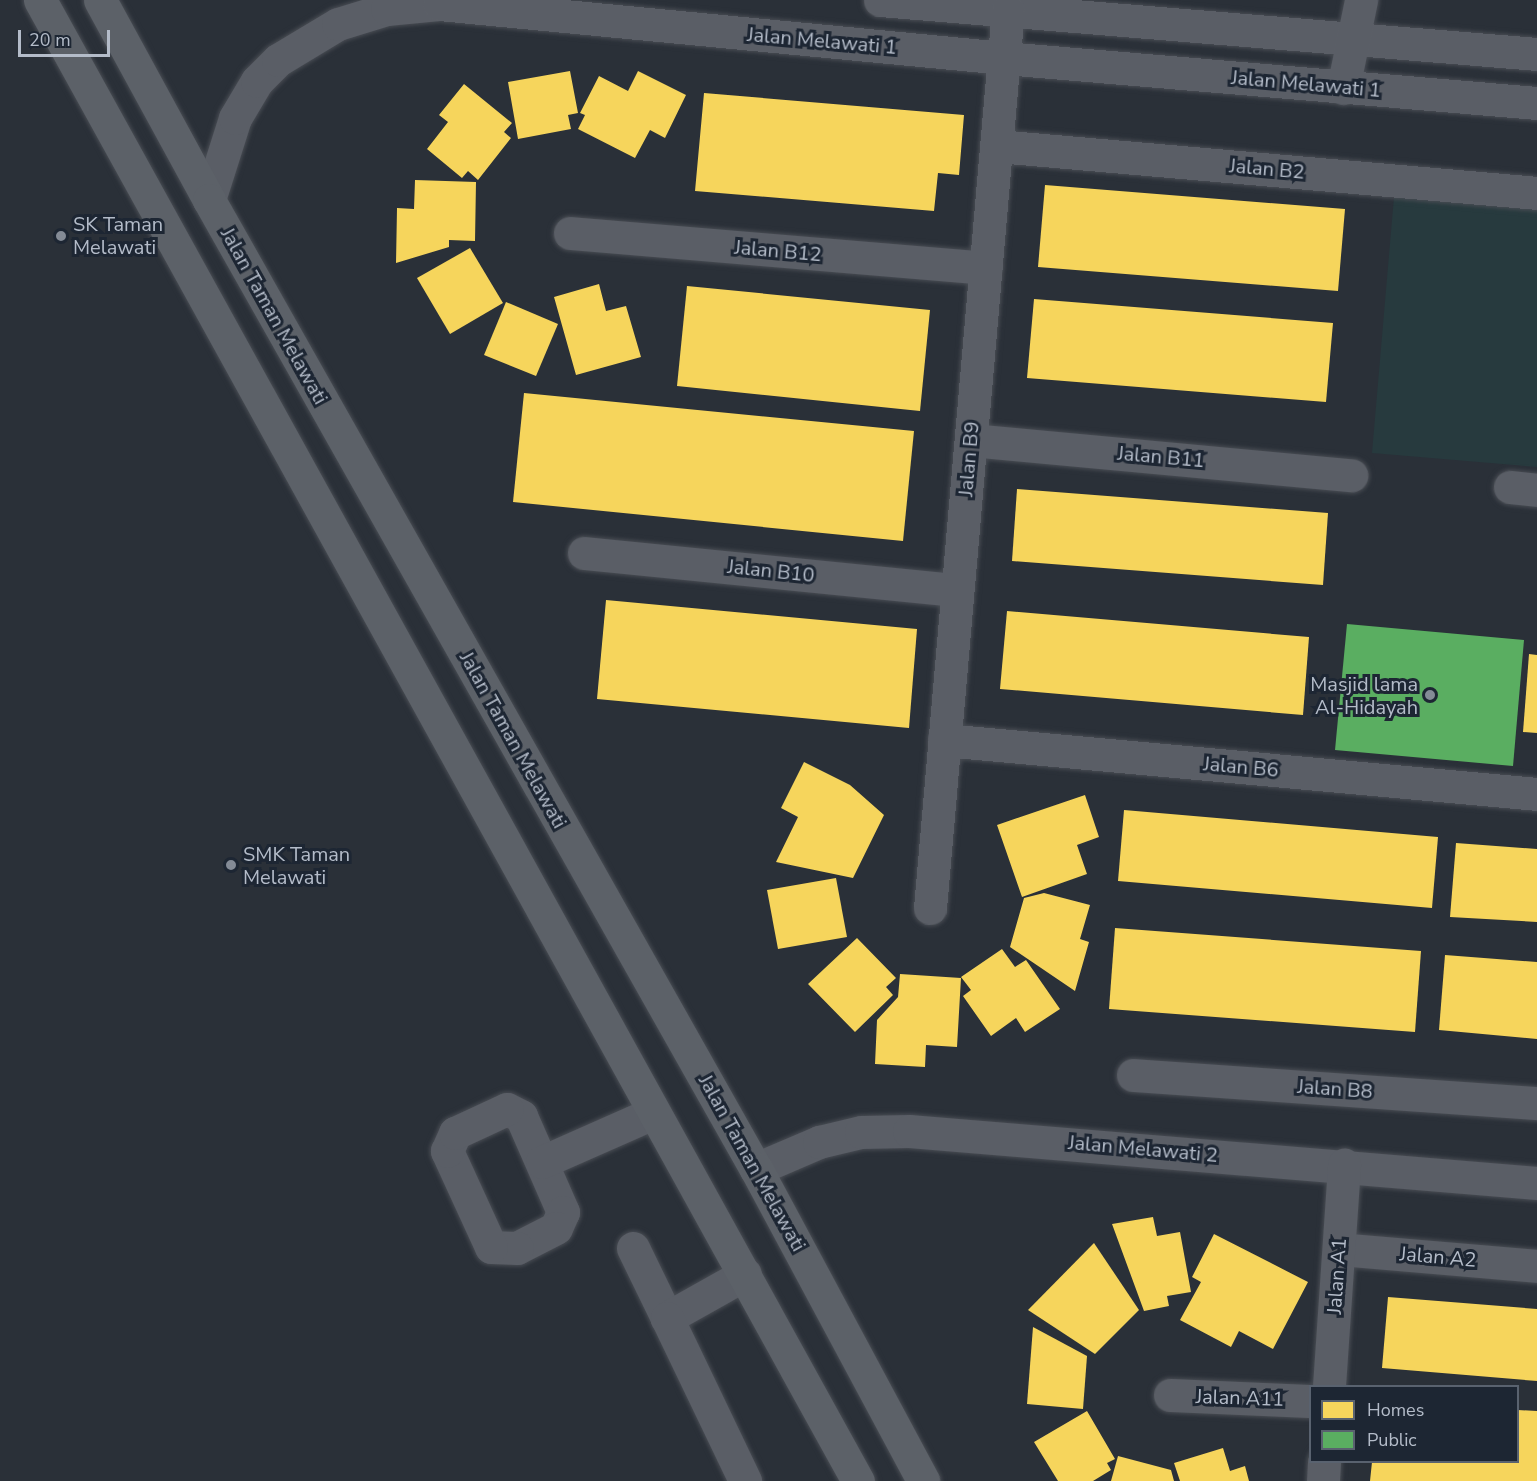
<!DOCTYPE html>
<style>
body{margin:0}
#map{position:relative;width:1537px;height:1481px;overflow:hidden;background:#2a3038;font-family:"Nunito Sans",sans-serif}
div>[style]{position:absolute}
.green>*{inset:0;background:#273a3e}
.homes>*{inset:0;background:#f6d55c}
.public>*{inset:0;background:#5aae61}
.roads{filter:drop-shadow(0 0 2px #484c53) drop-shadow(0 0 2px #484c53)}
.minor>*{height:33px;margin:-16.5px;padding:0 16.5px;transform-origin:16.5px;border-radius:16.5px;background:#5a5e66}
.major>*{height:33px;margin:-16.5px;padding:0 16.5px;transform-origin:16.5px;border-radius:16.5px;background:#5c6168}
.dots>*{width:16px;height:16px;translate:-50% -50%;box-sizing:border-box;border:3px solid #1d2633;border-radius:50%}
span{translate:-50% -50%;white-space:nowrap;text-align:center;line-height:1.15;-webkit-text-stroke:6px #1d2633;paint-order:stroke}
.street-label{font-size:20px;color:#b4bcc9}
.poi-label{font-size:20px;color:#b4bcc9}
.left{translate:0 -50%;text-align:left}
.right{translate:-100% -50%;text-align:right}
.legend{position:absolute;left:1309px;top:1385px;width:210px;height:78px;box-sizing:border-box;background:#1d2633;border:2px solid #59626f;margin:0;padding:8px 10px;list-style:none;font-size:18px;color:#b4bcc9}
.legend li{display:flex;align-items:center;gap:12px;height:30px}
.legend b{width:30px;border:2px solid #59626f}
.scale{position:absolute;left:18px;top:30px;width:92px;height:27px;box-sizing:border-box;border:3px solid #b4bcc9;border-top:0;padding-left:8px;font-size:18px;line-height:21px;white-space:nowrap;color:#b4bcc9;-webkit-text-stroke:4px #1d2633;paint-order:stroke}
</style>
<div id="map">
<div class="green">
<i style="clip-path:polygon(1394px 197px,1537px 209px,1537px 467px,1372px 453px)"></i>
</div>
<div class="homes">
<i style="clip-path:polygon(570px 71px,578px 113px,568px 115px,571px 129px,518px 139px,508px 82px)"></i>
<i style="clip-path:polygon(638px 71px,686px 95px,665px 138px,650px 130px,635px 158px,578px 129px,585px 115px,580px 113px,599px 76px,628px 91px)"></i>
<i style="clip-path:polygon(464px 84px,512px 123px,504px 132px,511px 138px,478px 180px,468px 171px,462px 178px,427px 149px,448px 122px,439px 115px)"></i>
<i style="clip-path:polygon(704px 93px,964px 115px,959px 175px,938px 173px,934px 211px,695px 191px)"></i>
<i style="clip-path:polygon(415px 180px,476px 182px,475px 241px,449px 240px,449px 247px,396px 263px,397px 208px,414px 209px)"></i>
<i style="clip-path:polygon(1045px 185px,1345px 209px,1338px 291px,1038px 267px)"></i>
<i style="clip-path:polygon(470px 248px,503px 303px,450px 334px,417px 278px)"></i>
<i style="clip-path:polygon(599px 284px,606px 311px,626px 306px,641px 357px,576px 375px,554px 297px)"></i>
<i style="clip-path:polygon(687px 286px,930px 310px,920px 411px,677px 386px)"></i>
<i style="clip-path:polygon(1034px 299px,1333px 323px,1326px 402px,1027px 378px)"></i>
<i style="clip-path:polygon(506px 302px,558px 324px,536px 376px,484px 355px)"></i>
<i style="clip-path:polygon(524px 393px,914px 431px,903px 541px,513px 502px)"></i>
<i style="clip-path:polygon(1017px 489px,1328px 513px,1323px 585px,1012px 561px)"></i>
<i style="clip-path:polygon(606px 600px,917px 629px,909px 728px,597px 699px)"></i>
<i style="clip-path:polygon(1007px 611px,1309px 637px,1303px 715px,1000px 689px)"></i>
<i style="clip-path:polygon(1529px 654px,1537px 655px,1537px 733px,1523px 732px)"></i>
<i style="clip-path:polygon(804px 762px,850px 785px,884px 815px,853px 878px,776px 862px,798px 817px,781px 808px)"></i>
<i style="clip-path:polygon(1085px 795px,1099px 837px,1077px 845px,1087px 874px,1022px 897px,997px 825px)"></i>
<i style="clip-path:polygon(1124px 810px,1438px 837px,1432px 908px,1118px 881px)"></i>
<i style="clip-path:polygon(1456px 843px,1537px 849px,1537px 922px,1450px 917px)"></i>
<i style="clip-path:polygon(836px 878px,847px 937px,778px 949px,767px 890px)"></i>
<i style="clip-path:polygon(1044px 893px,1090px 905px,1080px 939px,1089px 942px,1075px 991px,1010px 947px,1024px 898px)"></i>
<i style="clip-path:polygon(1115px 928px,1421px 951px,1415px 1032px,1109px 1009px)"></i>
<i style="clip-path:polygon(857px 938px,896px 978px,886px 987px,893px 995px,855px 1032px,808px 984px)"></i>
<i style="clip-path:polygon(1002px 949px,1015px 967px,1026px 960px,1060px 1009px,1025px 1032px,1016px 1018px,991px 1036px,963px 996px,971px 990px,961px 977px)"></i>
<i style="clip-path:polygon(1445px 955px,1537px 962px,1537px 1039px,1439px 1030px)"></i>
<i style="clip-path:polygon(900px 974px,961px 978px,957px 1047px,926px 1045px,925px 1067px,875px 1064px,877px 1020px,898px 997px)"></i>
<i style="clip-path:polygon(1153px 1217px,1157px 1236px,1180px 1232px,1191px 1292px,1167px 1296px,1169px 1306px,1144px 1311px,1112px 1224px)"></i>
<i style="clip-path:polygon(1214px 1234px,1308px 1282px,1273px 1349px,1239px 1331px,1231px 1347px,1180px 1320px,1201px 1282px,1192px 1277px)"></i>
<i style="clip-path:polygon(1094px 1243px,1139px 1310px,1095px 1354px,1028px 1310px)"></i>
<i style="clip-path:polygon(1388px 1297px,1537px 1309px,1537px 1381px,1382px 1368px)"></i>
<i style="clip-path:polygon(1033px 1327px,1087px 1356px,1083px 1409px,1027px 1404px)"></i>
<i style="clip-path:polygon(1518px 1410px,1537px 1411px,1537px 1481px,1370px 1481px,1372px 1462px,1518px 1462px)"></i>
<i style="clip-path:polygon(1087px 1411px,1115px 1459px,1107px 1463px,1111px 1470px,1093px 1481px,1058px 1481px,1034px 1442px)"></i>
<i style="clip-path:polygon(1223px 1448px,1230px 1471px,1245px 1466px,1249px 1481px,1180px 1481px,1174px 1463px)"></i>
<i style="clip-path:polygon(1118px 1456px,1171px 1470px,1174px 1481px,1111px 1481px)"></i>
</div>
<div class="public">
<i style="clip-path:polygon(1347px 624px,1524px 640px,1513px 766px,1335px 750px)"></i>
</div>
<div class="roads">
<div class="minor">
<i style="left:880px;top:0;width:659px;rotate:4.7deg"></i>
<i style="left:1343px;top:88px;width:90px;rotate:-78.4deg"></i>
<i style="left:997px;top:146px;width:542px;rotate:4.97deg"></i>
<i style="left:209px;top:200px;width:86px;rotate:-72.4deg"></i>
<i style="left:235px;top:118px;width:43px;rotate:-59.3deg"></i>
<i style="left:257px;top:81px;width:30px;rotate:-45deg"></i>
<i style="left:278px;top:60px;width:70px;rotate:-31deg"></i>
<i style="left:338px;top:24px;width:51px;rotate:-17deg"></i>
<i style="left:387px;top:9px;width:52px;rotate:-5.5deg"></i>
<i style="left:439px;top:4px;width:568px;rotate:5.46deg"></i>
<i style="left:1004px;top:58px;width:535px;rotate:4.83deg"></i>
<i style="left:570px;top:233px;width:417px;rotate:4.8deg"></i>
<i style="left:971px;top:440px;width:382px;rotate:5.3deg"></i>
<i style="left:1510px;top:487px;width:27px;rotate:6deg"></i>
<i style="left:584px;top:553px;width:375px;rotate:5.7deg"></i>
<i style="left:944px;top:740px;width:595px;rotate:5.2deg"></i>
<i style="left:930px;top:908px;width:901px;rotate:-85.04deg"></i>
<i style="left:1133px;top:1075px;width:405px;rotate:4deg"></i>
<i style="left:507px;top:1109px;width:16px;rotate:27deg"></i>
<i style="left:521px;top:1116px;width:105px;rotate:66.4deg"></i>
<i style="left:563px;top:1212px;width:17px;rotate:114deg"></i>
<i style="left:556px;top:1228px;width:44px;rotate:152.9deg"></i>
<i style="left:517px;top:1248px;width:26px;rotate:-178deg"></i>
<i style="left:491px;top:1247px;width:106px;rotate:-114.6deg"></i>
<i style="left:447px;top:1151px;width:20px;rotate:-66deg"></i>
<i style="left:455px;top:1133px;width:57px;rotate:-24.8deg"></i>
<i style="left:542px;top:1162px;width:121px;rotate:-23.8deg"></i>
<i style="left:756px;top:1169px;width:69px;rotate:-23.2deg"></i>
<i style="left:819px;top:1142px;width:43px;rotate:-13.4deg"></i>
<i style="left:861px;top:1132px;width:48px;rotate:-1.2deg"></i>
<i style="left:909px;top:1131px;width:630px;rotate:4.73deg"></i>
<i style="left:633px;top:1248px;width:78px;rotate:64.1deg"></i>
<i style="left:1339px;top:1249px;width:199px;rotate:4.9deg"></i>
<i style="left:745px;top:1274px;width:90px;rotate:150.6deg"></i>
<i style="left:667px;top:1318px;width:181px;rotate:64.4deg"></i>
<i style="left:1329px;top:1386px;width:222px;rotate:-86.1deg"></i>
<i style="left:1170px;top:1395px;width:140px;rotate:2.5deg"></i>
<i style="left:1323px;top:1481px;width:19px;rotate:-87deg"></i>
</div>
<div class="major">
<i style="left:40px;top:0;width:1692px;rotate:61.09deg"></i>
<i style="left:100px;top:0;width:228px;rotate:61.4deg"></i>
<i style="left:209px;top:200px;width:1113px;rotate:60.56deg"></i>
<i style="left:756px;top:1169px;width:354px;rotate:61.8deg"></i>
</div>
</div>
<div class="dots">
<i style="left:61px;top:236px;background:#848b96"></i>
<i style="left:1430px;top:695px;background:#848b96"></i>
<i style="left:231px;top:865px;background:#848b96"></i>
</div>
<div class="street-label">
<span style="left:822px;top:41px;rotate:5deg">Jalan Melawati 1</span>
<span style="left:1306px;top:84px;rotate:5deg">Jalan Melawati 1</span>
<span style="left:1267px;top:169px;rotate:5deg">Jalan B2</span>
<span style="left:778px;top:251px;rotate:5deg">Jalan B12</span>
<span style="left:274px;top:316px;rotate:61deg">Jalan Taman Melawati</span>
<span style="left:1161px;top:457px;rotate:5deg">Jalan B11</span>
<span style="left:969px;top:459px;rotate:-85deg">Jalan B9</span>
<span style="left:771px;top:571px;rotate:6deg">Jalan B10</span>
<span style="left:513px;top:740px;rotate:61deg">Jalan Taman Melawati</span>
<span style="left:1241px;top:767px;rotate:5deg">Jalan B6</span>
<span style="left:1335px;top:1089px;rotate:4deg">Jalan B8</span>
<span style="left:1143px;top:1149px;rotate:5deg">Jalan Melawati 2</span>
<span style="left:752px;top:1163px;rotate:61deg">Jalan Taman Melawati</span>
<span style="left:1438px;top:1257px;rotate:5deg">Jalan A2</span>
<span style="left:1337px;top:1276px;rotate:-86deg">Jalan A1</span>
<span style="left:1240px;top:1398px;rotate:2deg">Jalan A11</span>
</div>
<div class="poi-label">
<span class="left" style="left:73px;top:236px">SK Taman<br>Melawati</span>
<span class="right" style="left:1418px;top:696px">Masjid lama<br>Al-Hidayah</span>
<span class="left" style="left:243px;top:866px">SMK Taman<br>Melawati</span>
</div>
<ul class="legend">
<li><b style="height:16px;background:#f6d55c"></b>Homes</li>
<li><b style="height:16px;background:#5aae61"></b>Public</li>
</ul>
<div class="scale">20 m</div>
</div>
